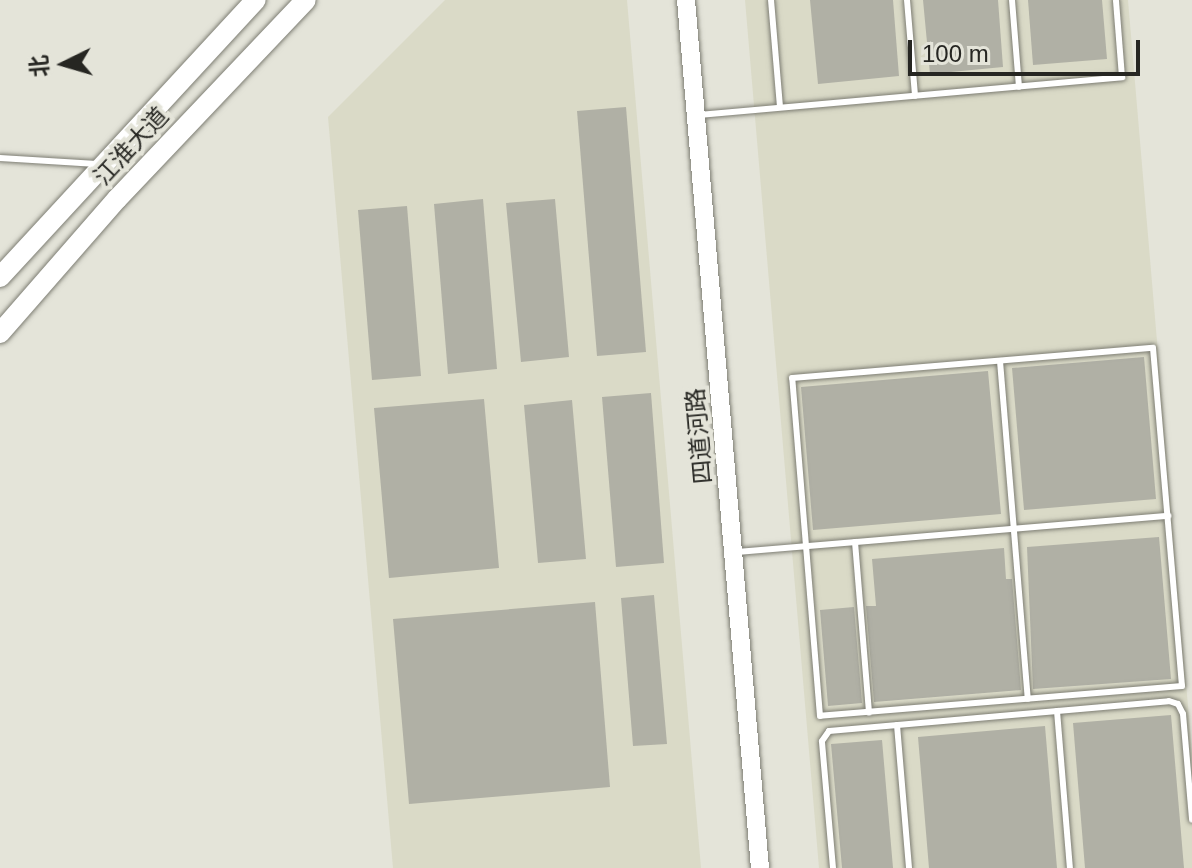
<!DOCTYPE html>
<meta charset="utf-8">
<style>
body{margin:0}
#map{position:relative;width:1192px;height:868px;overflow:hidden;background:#e4e4d9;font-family:Helvetica,"Noto Sans SC",sans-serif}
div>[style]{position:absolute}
.built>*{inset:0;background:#dadac7}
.building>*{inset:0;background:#b0b0a5}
.roads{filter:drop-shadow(0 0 2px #7d7d73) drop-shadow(0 0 2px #7d7d73)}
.lane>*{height:6px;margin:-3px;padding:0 3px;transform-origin:3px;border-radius:3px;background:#fff}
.secondary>*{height:18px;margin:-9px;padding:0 9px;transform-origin:9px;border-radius:9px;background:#fff}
.primary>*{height:20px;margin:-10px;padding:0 10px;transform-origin:10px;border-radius:10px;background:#fff}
span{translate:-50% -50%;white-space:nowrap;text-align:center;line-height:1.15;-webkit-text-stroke:8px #e4e4d9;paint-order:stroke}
.street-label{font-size:24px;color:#262622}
.north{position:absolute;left:24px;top:24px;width:80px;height:80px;-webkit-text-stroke:6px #e4e4d9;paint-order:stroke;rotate:265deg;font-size:22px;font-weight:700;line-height:32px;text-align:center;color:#262622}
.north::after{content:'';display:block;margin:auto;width:28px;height:36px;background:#262622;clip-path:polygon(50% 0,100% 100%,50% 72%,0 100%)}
.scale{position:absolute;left:908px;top:40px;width:232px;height:36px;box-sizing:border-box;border:4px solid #262622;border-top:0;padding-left:10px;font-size:24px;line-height:28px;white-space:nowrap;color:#262622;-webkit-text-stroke:6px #e4e4d9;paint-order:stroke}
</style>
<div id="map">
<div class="built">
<i style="clip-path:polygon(445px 0,627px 0,701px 868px,393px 868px,328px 117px)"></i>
<i style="clip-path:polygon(745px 0,1128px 0,1192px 753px,1192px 868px,819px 868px)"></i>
</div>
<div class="building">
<i style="clip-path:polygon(810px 0,893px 0,899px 76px,818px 84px)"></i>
<i style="clip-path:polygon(923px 0,998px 0,1003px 67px,930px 74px)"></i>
<i style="clip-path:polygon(1028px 0,1102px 0,1107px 59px,1033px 65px)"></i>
<i style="clip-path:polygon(626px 107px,646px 352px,597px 356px,577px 111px)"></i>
<i style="clip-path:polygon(483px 199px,497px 369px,448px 374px,434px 204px)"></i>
<i style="clip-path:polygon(555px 199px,569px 357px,521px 362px,506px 203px)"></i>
<i style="clip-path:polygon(407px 206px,421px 376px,372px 380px,358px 210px)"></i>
<i style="clip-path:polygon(1144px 357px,1156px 499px,1024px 510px,1012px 368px)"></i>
<i style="clip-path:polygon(988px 371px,1001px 514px,813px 530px,801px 387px)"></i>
<i style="clip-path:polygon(651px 393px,664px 563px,616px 567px,602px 397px)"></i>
<i style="clip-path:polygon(484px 399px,499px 568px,389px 578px,374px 408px)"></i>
<i style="clip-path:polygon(572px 400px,586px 559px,538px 563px,524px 405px)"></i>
<i style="clip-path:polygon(1159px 537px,1171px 679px,1033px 689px,1027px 547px)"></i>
<i style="clip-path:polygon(1004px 548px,1006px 579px,1012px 579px,1021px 690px,874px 702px,866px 606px,876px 606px,872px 559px)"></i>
<i style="clip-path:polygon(654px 595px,667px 744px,633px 746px,621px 598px)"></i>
<i style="clip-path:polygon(595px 602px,610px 787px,409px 804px,393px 619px)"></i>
<i style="clip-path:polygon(854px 607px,862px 703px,828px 706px,820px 610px)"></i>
<i style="clip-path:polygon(1171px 715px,1184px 868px,1085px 868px,1073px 723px)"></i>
<i style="clip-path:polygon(1045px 726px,1057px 868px,929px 868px,918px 737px)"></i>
<i style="clip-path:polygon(882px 740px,893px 868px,842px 868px,831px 744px)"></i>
</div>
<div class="roads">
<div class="lane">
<i style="left:771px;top:0;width:107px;rotate:85.2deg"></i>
<i style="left:907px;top:0;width:96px;rotate:85.2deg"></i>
<i style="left:1012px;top:0;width:87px;rotate:85.4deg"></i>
<i style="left:699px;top:115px;width:425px;rotate:-5.1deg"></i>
<i style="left:1122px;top:77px;width:77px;rotate:-94.5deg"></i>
<i style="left:0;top:158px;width:97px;rotate:3.5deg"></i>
<i style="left:1153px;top:348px;width:339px;rotate:85.1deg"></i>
<i style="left:1182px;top:686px;width:363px;rotate:175.3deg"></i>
<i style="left:820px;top:716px;width:339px;rotate:-94.7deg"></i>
<i style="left:792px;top:378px;width:362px;rotate:-4.8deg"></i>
<i style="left:1000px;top:361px;width:339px;rotate:85.3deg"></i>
<i style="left:855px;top:542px;width:171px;rotate:85.3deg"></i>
<i style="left:737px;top:552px;width:433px;rotate:-4.8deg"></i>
<i style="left:1057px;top:711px;width:158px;rotate:85.3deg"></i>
<i style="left:897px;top:725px;width:144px;rotate:85.2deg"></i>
<i style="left:833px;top:868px;width:127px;rotate:-95deg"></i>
<i style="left:822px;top:741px;width:12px;rotate:-55deg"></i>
<i style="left:829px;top:731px;width:341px;rotate:-5deg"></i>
<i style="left:1169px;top:701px;width:9px;rotate:18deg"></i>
<i style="left:1178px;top:704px;width:11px;rotate:63deg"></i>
<i style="left:1183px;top:714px;width:106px;rotate:85.1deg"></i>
</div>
<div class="secondary">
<i style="left:686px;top:0;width:871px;rotate:85.13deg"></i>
</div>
<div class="primary">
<i style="left:0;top:277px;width:377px;rotate:-47.3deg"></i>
<i style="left:0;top:333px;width:178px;rotate:-48.9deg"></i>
<i style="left:117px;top:199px;width:274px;rotate:-46.5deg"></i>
</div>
</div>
<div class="street-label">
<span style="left:131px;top:146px;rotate:-47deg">江淮大道</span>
<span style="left:699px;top:436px;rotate:-95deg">四道河路</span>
</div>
<div class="north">北</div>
<div class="scale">100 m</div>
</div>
